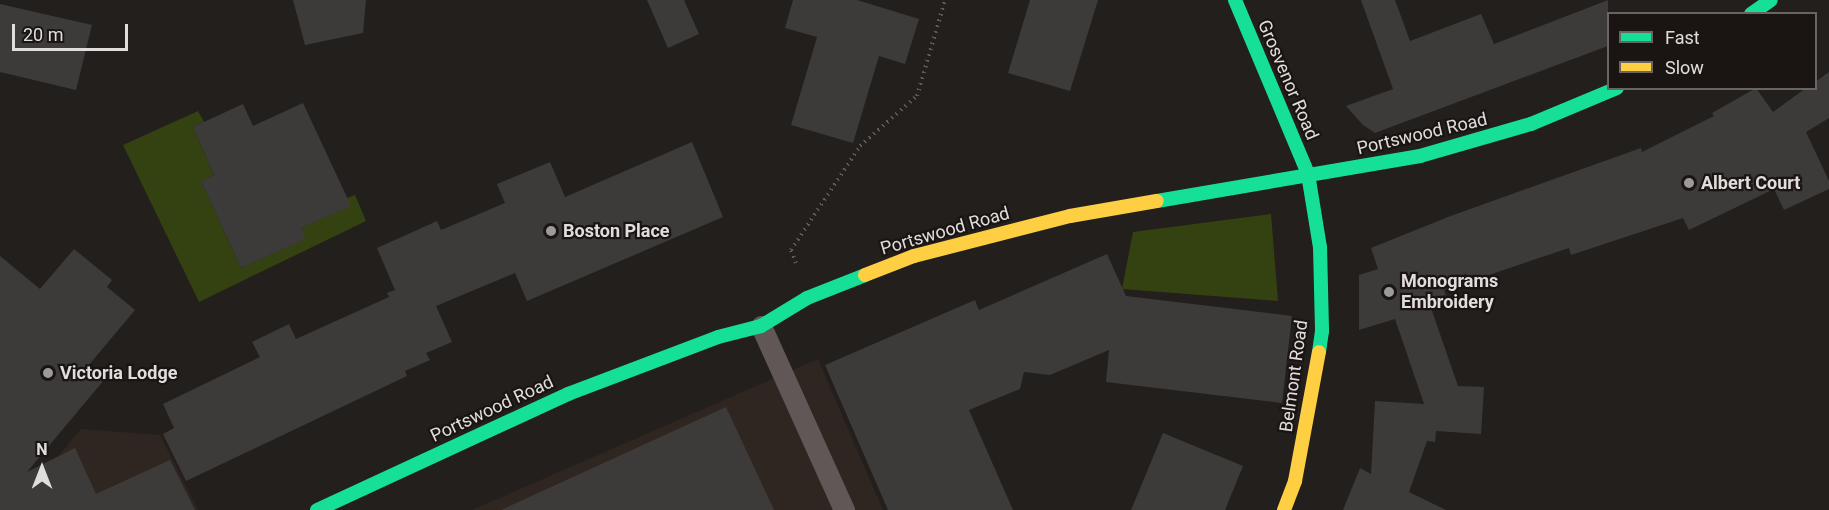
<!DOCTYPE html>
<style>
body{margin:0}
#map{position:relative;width:1829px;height:510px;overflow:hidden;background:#221f1d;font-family:Roboto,sans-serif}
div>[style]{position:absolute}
.built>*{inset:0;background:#302621}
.green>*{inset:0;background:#344212}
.building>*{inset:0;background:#3d3b39}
.path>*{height:4px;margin-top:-2px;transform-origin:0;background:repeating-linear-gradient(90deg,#615a58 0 1.5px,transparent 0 6px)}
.lane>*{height:21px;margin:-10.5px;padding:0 10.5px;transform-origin:10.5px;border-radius:10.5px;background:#625757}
.fast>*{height:14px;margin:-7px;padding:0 7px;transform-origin:7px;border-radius:7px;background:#16e098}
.slow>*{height:14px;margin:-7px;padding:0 7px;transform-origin:7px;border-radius:7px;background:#ffcf43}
.dots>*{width:16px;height:16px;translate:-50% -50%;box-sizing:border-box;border:3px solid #1a1513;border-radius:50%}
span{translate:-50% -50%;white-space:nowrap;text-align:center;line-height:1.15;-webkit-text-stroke:4.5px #1a1513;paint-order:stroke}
.street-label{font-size:18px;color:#e1dddc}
.poi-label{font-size:18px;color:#e1dddc;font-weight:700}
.left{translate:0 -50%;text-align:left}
.legend{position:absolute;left:1607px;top:12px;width:210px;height:78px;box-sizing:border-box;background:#1a1513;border:2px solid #6a6563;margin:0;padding:8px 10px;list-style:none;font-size:18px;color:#e1dddc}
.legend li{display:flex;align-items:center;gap:12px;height:30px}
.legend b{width:30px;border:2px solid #6a6563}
.north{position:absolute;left:12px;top:438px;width:60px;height:60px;-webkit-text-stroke:4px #1a1513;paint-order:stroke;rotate:0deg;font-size:16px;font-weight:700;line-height:24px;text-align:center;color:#e1dddc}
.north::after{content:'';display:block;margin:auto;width:21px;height:27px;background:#e1dddc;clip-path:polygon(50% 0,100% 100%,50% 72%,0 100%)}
.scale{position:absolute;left:12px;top:24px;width:116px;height:27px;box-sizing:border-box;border:3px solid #e1dddc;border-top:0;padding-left:8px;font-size:18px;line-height:21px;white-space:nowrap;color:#e1dddc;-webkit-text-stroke:4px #1a1513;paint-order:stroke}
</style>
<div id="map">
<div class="built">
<i style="clip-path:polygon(818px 359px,883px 510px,472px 510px)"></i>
<i style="clip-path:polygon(81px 429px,160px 435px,198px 510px,13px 510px)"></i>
</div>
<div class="green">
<i style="clip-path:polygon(198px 111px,204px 122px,193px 127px,214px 175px,201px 181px,241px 268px,305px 239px,301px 228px,350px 206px,347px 198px,355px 195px,366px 221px,199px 302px,123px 145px)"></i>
<i style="clip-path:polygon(1271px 214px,1278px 301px,1122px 289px,1133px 232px)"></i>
</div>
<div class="building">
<i style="clip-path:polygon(293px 0,366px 0,363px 33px,305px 45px)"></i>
<i style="clip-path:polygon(647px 0,684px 0,699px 34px,668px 48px)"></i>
<i style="clip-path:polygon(793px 0,857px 0,919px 19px,905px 64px,879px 56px,853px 143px,791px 125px,817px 37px,785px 28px)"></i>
<i style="clip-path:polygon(1030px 0,1098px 0,1070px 91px,1008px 73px)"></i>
<i style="clip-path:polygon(1361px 0,1395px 0,1410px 41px,1481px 14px,1494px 44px,1608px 0,1608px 46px,1375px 133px,1363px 125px,1346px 106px,1393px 89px)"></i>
<i style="clip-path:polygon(0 4px,92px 25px,76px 90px,0 72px)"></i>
<i style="clip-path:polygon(1829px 72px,1829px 118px,1806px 132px,1829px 181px,1829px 189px,1784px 210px,1774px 189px,1689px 230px,1683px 218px,1571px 255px,1569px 248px,1444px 290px,1449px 304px,1431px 308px,1458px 386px,1484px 387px,1481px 434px,1436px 431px,1435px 442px,1427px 441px,1409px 492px,1446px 510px,1343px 510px,1360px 468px,1371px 474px,1375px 401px,1424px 404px,1395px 319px,1359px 330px,1359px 275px,1378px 269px,1371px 248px,1448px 217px,1641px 148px,1642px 152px,1714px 116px,1712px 113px,1756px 88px,1773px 112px,1806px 88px,1815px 88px,1815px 82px)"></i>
<i style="clip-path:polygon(303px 103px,351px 206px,301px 228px,306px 239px,241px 268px,201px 181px,214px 175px,193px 127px,243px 104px,253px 126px)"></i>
<i style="clip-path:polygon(692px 142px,723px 217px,527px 301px,515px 273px,436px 306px,452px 342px,426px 353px,430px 360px,405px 371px,407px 376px,186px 481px,163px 434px,174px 428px,163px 404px,260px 357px,252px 342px,289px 324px,296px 339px,389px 297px,387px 293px,395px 290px,377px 248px,437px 221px,441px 230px,505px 203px,497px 184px,550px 162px,565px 197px)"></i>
<i style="clip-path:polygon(74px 249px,112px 280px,107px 287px,135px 310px,88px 366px,104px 380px,27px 472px,75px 448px,96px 494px,170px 460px,195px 510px,0 510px,0 256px,40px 289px)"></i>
<i style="clip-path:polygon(1107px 254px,1126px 296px,1292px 316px,1282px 403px,1106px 382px,1109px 350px,1050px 375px,1024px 372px,1020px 389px,969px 410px,1013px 510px,888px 510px,825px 365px,975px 300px,979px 310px)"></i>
<i style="clip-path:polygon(726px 407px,774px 510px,501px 510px)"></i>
<i style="clip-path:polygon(1163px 433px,1243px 466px,1225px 510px,1131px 510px)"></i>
</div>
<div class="path">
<i style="left:796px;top:263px;width:14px;rotate:-111deg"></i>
<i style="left:791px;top:250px;width:125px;rotate:-56.4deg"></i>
<i style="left:860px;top:146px;width:76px;rotate:-41.3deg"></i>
<i style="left:917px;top:96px;width:100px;rotate:-73.7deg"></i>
</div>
<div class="lane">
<i style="left:761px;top:326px;width:202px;rotate:65.7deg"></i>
</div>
<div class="fast">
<i style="left:1235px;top:0;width:189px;rotate:67.2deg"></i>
<i style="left:1308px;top:174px;width:74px;rotate:80.7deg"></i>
<i style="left:1320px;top:247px;width:84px;rotate:88.6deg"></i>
<i style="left:1322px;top:331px;width:21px;rotate:98deg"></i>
<i style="left:1751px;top:14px;width:24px;rotate:-35deg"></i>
<i style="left:1157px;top:201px;width:267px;rotate:-9.7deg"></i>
<i style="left:1420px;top:156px;width:116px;rotate:-16.1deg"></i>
<i style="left:1531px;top:124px;width:93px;rotate:-22.7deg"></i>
<i style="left:317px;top:510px;width:277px;rotate:-24.8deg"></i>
<i style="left:568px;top:394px;width:160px;rotate:-20.8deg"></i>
<i style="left:718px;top:337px;width:44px;rotate:-14.3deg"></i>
<i style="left:761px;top:326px;width:54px;rotate:-31.3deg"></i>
<i style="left:807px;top:298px;width:62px;rotate:-21.6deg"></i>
</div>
<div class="slow">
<i style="left:865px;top:275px;width:53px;rotate:-21.2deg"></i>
<i style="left:914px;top:256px;width:161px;rotate:-14.4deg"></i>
<i style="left:1070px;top:216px;width:88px;rotate:-9.8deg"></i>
<i style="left:1284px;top:510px;width:31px;rotate:-69deg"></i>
<i style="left:1295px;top:481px;width:131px;rotate:-79.5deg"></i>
</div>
<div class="dots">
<i style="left:1689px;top:183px;background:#9e9a99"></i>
<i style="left:551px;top:231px;background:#9e9a99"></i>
<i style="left:1389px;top:292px;background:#9e9a99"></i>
<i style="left:48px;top:373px;background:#9e9a99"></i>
</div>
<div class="street-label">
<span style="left:1288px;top:80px;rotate:67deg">Grosvenor Road</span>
<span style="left:1422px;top:134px;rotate:-13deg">Portswood Road</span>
<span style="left:945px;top:231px;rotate:-16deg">Portswood Road</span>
<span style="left:1294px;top:376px;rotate:-82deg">Belmont Road</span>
<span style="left:492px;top:409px;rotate:-25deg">Portswood Road</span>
</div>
<div class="poi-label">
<span class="left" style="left:1701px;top:183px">Albert Court</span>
<span class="left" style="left:563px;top:231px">Boston Place</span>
<span class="left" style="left:1401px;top:292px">Monograms<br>Embroidery</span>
<span class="left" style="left:60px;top:373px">Victoria Lodge</span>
</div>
<ul class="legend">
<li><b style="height:8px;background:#16e098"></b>Fast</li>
<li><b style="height:8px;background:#ffcf43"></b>Slow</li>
</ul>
<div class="north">N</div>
<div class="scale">20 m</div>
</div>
